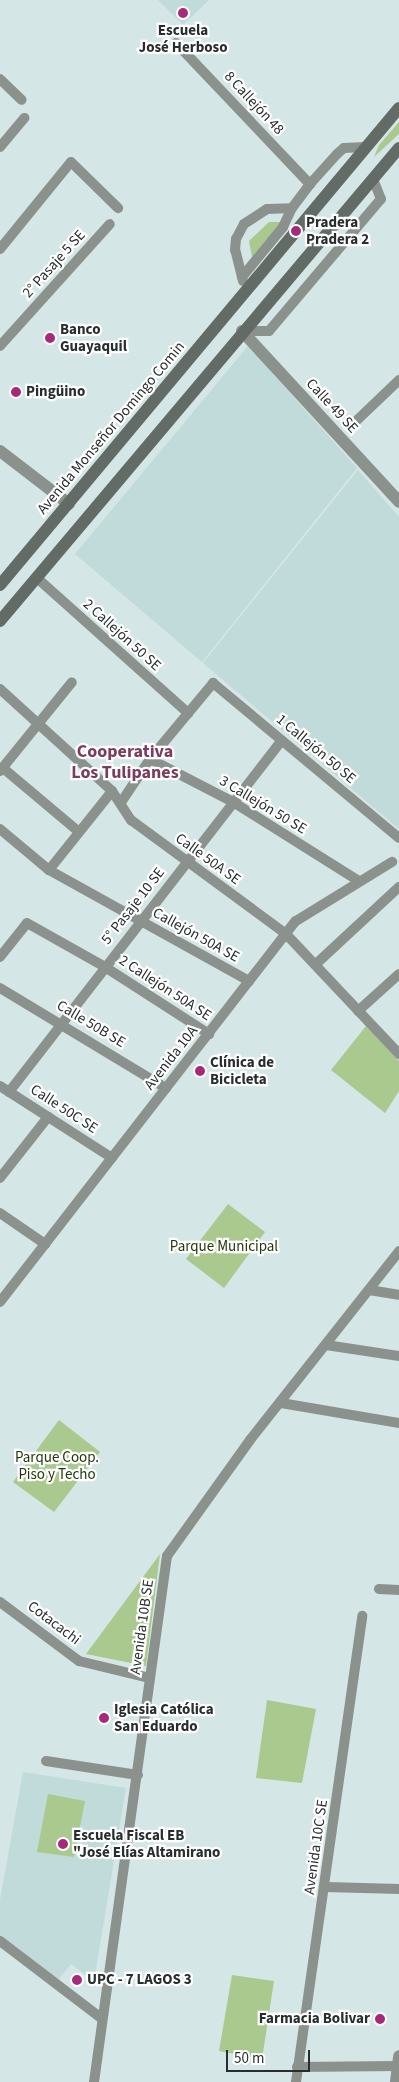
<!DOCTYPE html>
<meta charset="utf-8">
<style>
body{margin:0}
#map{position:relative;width:399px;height:2082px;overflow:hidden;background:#d4e6e5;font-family:"Source Sans 3",sans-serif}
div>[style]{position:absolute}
.built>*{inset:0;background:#c0dbd9}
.green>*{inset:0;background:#aac98f}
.minor>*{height:10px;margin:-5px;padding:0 5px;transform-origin:5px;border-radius:5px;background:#8b928e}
.tertiary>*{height:12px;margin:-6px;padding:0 6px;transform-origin:6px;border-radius:6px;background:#8b928e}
.secondary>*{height:12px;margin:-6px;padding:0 6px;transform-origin:6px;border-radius:6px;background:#636b67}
.dots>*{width:14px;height:14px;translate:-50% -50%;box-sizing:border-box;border:2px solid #fff;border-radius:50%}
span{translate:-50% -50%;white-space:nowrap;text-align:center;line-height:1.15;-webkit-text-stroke:4.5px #fff;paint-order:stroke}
.poi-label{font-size:15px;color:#272e2d;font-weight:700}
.left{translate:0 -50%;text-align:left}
.right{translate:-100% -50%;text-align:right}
.street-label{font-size:15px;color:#272e2d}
.park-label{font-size:15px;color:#23380b}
.quarter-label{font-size:18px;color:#7c3c60;font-weight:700}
.scale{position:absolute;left:226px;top:2050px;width:84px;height:22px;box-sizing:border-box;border:2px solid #272e2d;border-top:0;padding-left:6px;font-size:15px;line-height:18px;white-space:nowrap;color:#272e2d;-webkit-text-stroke:4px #fff;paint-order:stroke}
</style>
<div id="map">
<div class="built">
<i style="clip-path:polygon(158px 0,209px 0,183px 25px)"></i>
<i style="clip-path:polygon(248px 346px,357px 468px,202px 662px,75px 554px)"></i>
<i style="clip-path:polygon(358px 470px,399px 517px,399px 829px,203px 663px)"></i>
<i style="clip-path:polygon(23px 1772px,126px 1788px,94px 1981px,71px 1964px,57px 1981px,0 1938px,0 1900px)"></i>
</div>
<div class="green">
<i style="clip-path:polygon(399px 122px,399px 134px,374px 157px,379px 145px)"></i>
<i style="clip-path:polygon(269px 222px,281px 222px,252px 257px,249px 241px)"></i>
<i style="clip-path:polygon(366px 1026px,399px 1061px,399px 1091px,385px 1113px,331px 1070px)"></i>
<i style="clip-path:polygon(228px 1204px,265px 1232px,224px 1288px,186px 1259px)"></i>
<i style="clip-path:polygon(59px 1420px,100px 1452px,54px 1512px,13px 1482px)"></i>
<i style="clip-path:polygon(160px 1554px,146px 1666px,86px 1654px)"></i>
<i style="clip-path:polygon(267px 1700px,316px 1709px,302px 1783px,256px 1778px)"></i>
<i style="clip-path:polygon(48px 1794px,85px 1801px,74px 1857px,37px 1852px)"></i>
<i style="clip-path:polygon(232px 1975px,274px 1981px,262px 2059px,219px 2051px)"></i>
</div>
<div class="minor">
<i style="left:176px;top:43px;width:195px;rotate:46.5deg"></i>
<i style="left:0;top:79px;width:30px;rotate:44deg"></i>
<i style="left:0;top:147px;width:38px;rotate:-50deg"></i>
<i style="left:0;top:249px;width:112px;rotate:-50.8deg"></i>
<i style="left:71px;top:162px;width:66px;rotate:44.4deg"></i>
<i style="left:242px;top:277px;width:65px;rotate:-50.6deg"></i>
<i style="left:283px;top:227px;width:21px;rotate:-65deg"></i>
<i style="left:292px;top:208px;width:30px;rotate:-53deg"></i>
<i style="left:310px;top:184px;width:40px;rotate:-48deg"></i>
<i style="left:337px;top:154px;width:9px;rotate:-41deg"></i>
<i style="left:344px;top:148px;width:21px;rotate:-3deg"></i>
<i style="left:243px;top:281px;width:32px;rotate:-104deg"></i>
<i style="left:235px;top:250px;width:11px;rotate:-85deg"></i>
<i style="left:236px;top:239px;width:17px;rotate:-62deg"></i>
<i style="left:244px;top:224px;width:27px;rotate:-33deg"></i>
<i style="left:267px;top:209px;width:25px;rotate:-2deg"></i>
<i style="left:242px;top:331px;width:27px"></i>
<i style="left:269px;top:331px;width:173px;rotate:-49.7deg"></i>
<i style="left:381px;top:199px;width:22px;rotate:-112deg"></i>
<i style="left:0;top:346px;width:164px;rotate:-48deg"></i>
<i style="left:353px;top:424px;width:64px;rotate:-43.7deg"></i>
<i style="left:37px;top:578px;width:203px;rotate:41.8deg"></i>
<i style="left:0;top:689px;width:151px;rotate:42.3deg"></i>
<i style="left:112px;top:791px;width:35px;rotate:57deg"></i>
<i style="left:131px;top:820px;width:192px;rotate:36.3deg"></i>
<i style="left:286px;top:934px;width:165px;rotate:46.7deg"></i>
<i style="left:150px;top:759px;width:93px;rotate:27.4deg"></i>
<i style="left:233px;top:802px;width:149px;rotate:32.1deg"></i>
<i style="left:3px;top:768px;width:99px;rotate:40.1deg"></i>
<i style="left:0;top:771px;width:114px;rotate:-51deg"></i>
<i style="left:122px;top:801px;width:50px;rotate:-56.3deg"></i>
<i style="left:150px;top:759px;width:99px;rotate:-50.3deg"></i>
<i style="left:213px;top:683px;width:242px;rotate:39.8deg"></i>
<i style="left:0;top:829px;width:64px;rotate:39.9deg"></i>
<i style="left:49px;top:870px;width:229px;rotate:29deg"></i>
<i style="left:49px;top:870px;width:101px;rotate:-51.4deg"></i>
<i style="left:0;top:957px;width:43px;rotate:-51.5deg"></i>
<i style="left:27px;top:923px;width:90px;rotate:29.4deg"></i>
<i style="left:105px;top:967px;width:124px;rotate:32.8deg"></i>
<i style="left:316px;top:964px;width:113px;rotate:-42.9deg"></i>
<i style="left:0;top:988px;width:194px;rotate:31.1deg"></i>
<i style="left:358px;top:1011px;width:55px;rotate:-42.1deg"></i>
<i style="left:0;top:1086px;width:133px;rotate:32.7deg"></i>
<i style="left:9px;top:1092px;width:445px;rotate:-52.2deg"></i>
<i style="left:0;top:1178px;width:78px;rotate:-51.8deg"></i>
<i style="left:0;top:1213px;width:55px;rotate:34.6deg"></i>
<i style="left:369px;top:1290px;width:30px;rotate:9deg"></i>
<i style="left:0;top:1302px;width:482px;rotate:-52.2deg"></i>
<i style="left:296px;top:921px;width:113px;rotate:-31.6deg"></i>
<i style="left:326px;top:1345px;width:74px;rotate:8.6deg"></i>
<i style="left:281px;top:1403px;width:120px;rotate:9.6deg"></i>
<i style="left:379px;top:1589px;width:20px;rotate:3deg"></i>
<i style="left:0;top:1602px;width:99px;rotate:36.8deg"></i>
<i style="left:79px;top:1661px;width:73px;rotate:13.5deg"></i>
<i style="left:46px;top:1761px;width:93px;rotate:8.7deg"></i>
<i style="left:326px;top:1887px;width:73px;rotate:1.6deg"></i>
<i style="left:0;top:1941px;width:127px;rotate:37.3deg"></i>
<i style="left:297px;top:2067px;width:101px;rotate:-0.6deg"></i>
<i style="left:94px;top:2082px;width:531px;rotate:-82.1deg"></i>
<i style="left:167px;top:1556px;width:143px;rotate:-54.4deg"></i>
<i style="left:250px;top:1440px;width:241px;rotate:-51.7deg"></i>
<i style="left:296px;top:2082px;width:471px;rotate:-81.9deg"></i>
</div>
<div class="tertiary">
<i style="left:242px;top:331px;width:232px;rotate:47.4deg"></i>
<i style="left:0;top:451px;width:87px;rotate:37.5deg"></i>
<i style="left:396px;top:2082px;width:26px;rotate:-83deg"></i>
</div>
<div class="secondary">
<i style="left:0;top:585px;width:622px;rotate:-50.09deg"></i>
<i style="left:0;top:621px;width:619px;rotate:-49.85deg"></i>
</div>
<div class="dots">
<i style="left:183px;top:13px;background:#a7297a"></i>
<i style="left:296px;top:231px;background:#a7297a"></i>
<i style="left:50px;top:338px;background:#a7297a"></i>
<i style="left:16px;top:392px;background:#a7297a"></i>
<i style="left:200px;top:1071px;background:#a7297a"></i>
<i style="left:104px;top:1718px;background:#a7297a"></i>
<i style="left:63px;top:1844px;background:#a7297a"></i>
<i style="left:77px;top:1980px;background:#a7297a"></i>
<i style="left:380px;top:2019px;background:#a7297a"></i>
</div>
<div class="poi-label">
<span style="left:183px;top:39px">Escuela<br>José Herboso</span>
<span class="left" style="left:306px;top:231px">Pradera<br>Pradera 2</span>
<span class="left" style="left:60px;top:338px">Banco<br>Guayaquil</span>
<span class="left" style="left:26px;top:392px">Pingüino</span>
<span class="left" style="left:210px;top:1071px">Clínica de<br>Bicicleta</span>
<span class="left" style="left:114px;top:1718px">Iglesia Católica<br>San Eduardo</span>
<span class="left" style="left:73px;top:1844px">Escuela Fiscal EB<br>"José Elías Altamirano</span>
<span class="left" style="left:87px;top:1980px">UPC - 7 LAGOS 3</span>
<span class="right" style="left:370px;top:2019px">Farmacia Bolivar</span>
</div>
<div class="street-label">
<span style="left:254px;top:103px;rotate:47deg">8 Callejón 48</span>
<span style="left:54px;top:264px;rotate:-48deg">2° Pasaje 5 SE</span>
<span style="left:332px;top:406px;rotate:47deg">Calle 49 SE</span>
<span style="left:111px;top:428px;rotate:-50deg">Avenida Monseñor Domingo Comin</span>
<span style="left:122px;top:635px;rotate:42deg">2 Callejón 50 SE</span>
<span style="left:316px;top:749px;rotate:40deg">1 Callejón 50 SE</span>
<span style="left:263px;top:805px;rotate:31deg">3 Callejón 50 SE</span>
<span style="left:208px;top:859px;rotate:36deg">Calle 50A SE</span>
<span style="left:133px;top:906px;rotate:-52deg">5° Pasaje 10 SE</span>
<span style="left:196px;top:935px;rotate:29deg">Callejón 50A SE</span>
<span style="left:165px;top:988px;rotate:33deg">2 Callejón 50A SE</span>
<span style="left:91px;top:1024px;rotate:31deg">Calle 50B SE</span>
<span style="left:171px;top:1058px;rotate:-52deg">Avenida 10A</span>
<span style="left:64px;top:1109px;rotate:33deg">Calle 50C SE</span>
<span style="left:54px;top:1623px;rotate:37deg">Cotacachi</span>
<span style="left:142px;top:1627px;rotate:-82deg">Avenida 10B SE</span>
<span style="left:316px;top:1847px;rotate:-82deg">Avenida 10C SE</span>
</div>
<div class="park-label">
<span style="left:224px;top:1247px">Parque Municipal</span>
<span style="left:57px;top:1466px">Parque Coop.<br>Piso y Techo</span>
</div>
<div class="quarter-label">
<span style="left:125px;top:763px">Cooperativa<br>Los Tulipanes</span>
</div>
<div class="scale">50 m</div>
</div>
